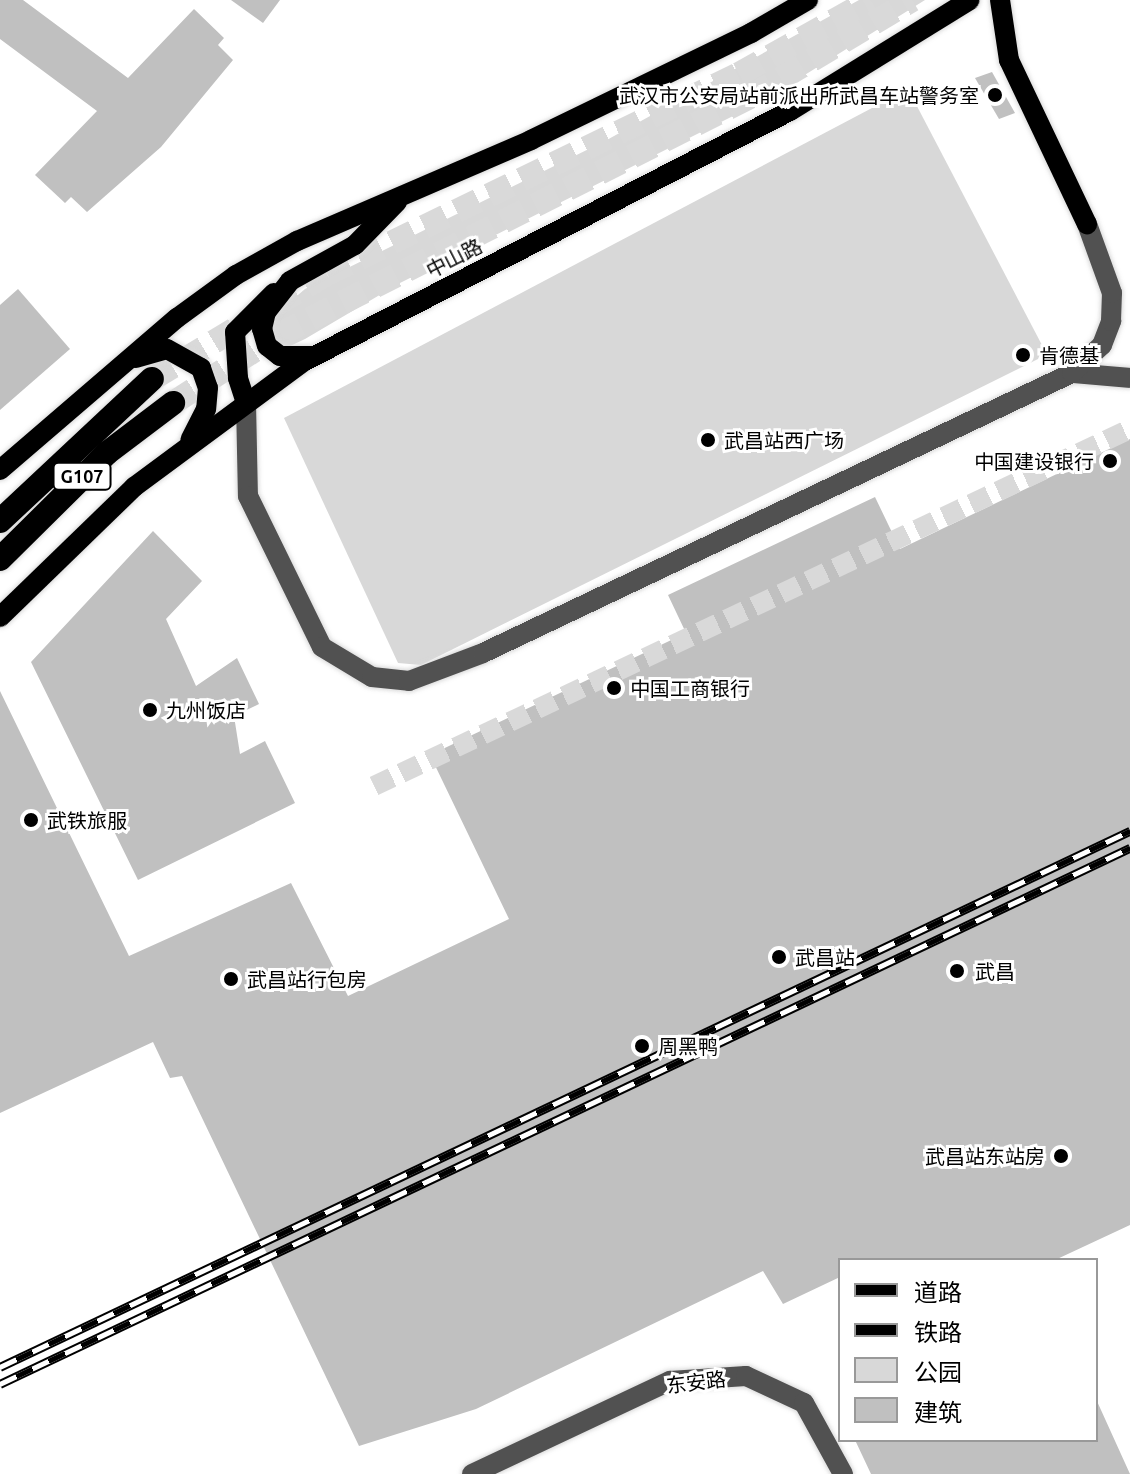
<!DOCTYPE html>
<meta charset="utf-8">
<style>
body{margin:0}
#map{position:relative;width:1130px;height:1474px;overflow:hidden;background:#fff;font-family:Ubuntu,"Noto Sans SC",sans-serif}
div>[style]{position:absolute}
.green>*{inset:0;background:#d8d8d8}
.building>*{inset:0;background:#c0c0c0}
.minor-tunnel>*{height:20px;margin-top:-10px;transform-origin:0;background:repeating-linear-gradient(90deg,#d9d9d9 0 20px,transparent 0 30px)}
.highway-tunnel>*{height:24px;margin-top:-12px;transform-origin:0;background:repeating-linear-gradient(90deg,#d9d9d9 0 24px,transparent 0 36px)}
.roads{filter:drop-shadow(0 0 2px #dbdbdb) drop-shadow(0 0 2px #dbdbdb)}
.minor>*{height:20px;margin:-10px;padding:0 10px;transform-origin:10px;border-radius:10px;background:#515151}
.major>*{height:20px;margin:-10px;padding:0 10px;transform-origin:10px;border-radius:10px;background:#000}
.highway>*{height:24px;margin:-12px;padding:0 12px;transform-origin:12px;border-radius:12px;background:#000}
.rail>*{height:9px;margin-top:-4.5px;transform-origin:0;background:repeating-linear-gradient(90deg,#fff 0 18px,#000 0 36px);box-sizing:border-box;border-block:2px solid #000}
.dots>*{width:22px;height:22px;translate:-50% -50%;box-sizing:border-box;border:4px solid #fff;border-radius:50%}
span{translate:-50% -50%;white-space:nowrap;text-align:center;line-height:1.15;-webkit-text-stroke:6px #fff;paint-order:stroke}
.shield-label span{padding:2px 6px;background:#fff;border:2px solid;border-radius:6px;-webkit-text-stroke-width:0}
.shield-label{font-size:18px;color:#000;font-weight:700}
.poi-label{font-size:20px;color:#000}
.right{translate:-100% -50%;text-align:right}
.left{translate:0 -50%;text-align:left}
.street-label{font-size:20px;color:#000}
.legend{position:absolute;left:838px;top:1258px;width:260px;height:184px;box-sizing:border-box;background:#fff;border:2px solid #999;margin:0;padding:10px 14px;list-style:none;font-size:24px;color:#000}
.legend li{display:flex;align-items:center;gap:16px;height:40px}
.legend b{width:40px;border:2px solid #999}
</style>
<div id="map">
<div class="green">
<i style="clip-path:polygon(859px 0,925px 0,763px 101px,400px 283px,305px 339px,286px 348px,271px 333px,272px 317px,305px 289px,605px 141px)"></i>
<i style="clip-path:polygon(908px 89px,1043px 347px,1038px 359px,421px 665px,398px 663px,284px 418px)"></i>
</div>
<div class="building">
<i style="clip-path:polygon(0 0,23px 0,128px 78px,194px 9px,224px 38px,218px 45px,233px 60px,161px 147px,87px 212px,71px 197px,65px 203px,35px 175px,97px 111px,0 39px)"></i>
<i style="clip-path:polygon(231px 0,280px 0,263px 23px)"></i>
<i style="clip-path:polygon(992px 72px,1015px 113px,999px 119px,975px 78px)"></i>
<i style="clip-path:polygon(18px 289px,70px 349px,0 410px,0 305px)"></i>
<i style="clip-path:polygon(1130px 439px,1130px 1225px,1055px 1260px,840px 1260px,840px 1277px,783px 1304px,763px 1271px,476px 1409px,359px 1446px,182px 1076px,170px 1078px,153px 1042px,0 1113px,0 691px,129px 956px,291px 883px,348px 996px,509px 919px,430px 755px,686px 633px,668px 595px,875px 497px,900px 549px)"></i>
<i style="clip-path:polygon(153px 531px,202px 581px,166px 619px,196px 686px,237px 658px,259px 704px,234px 716px,240px 754px,265px 741px,295px 803px,138px 880px,31px 662px)"></i>
<i style="clip-path:polygon(1096px 1399px,1130px 1474px,871px 1474px,855px 1440px,1096px 1440px)"></i>
</div>
<div class="minor-tunnel">
<i style="left:374px;top:786px;width:836px;rotate:-25.28deg"></i>
</div>
<div class="highway-tunnel">
<i style="left:152px;top:379px;width:204px;rotate:-31deg"></i>
<i style="left:327px;top:274px;width:458px;rotate:-25.9deg"></i>
<i style="left:739px;top:74px;width:151px;rotate:-29.3deg"></i>
<i style="left:173px;top:403px;width:125px;rotate:-32.9deg"></i>
<i style="left:278px;top:335px;width:529px;rotate:-26.76deg"></i>
<i style="left:750px;top:97px;width:189px;rotate:-30.9deg"></i>
</div>
<div class="roads">
<div class="minor">
<i style="left:1072px;top:373px;width:58px;rotate:4.9deg"></i>
<i style="left:246px;top:403px;width:93px;rotate:88.8deg"></i>
<i style="left:248px;top:496px;width:168px;rotate:63.9deg"></i>
<i style="left:322px;top:647px;width:58px;rotate:31deg"></i>
<i style="left:372px;top:677px;width:37px;rotate:6deg"></i>
<i style="left:409px;top:681px;width:79px;rotate:-20.7deg"></i>
<i style="left:483px;top:653px;width:652px;rotate:-25.43deg"></i>
<i style="left:1072px;top:373px;width:41px;rotate:-43deg"></i>
<i style="left:1102px;top:345px;width:26px;rotate:-69deg"></i>
<i style="left:1111px;top:321px;width:28px;rotate:-88deg"></i>
<i style="left:1112px;top:293px;width:73px;rotate:-109.9deg"></i>
<i style="left:472px;top:1474px;width:219px;rotate:-25.2deg"></i>
<i style="left:670px;top:1381px;width:76px;rotate:-3.8deg"></i>
<i style="left:746px;top:1376px;width:64px;rotate:25deg"></i>
<i style="left:804px;top:1403px;width:81px;rotate:61.2deg"></i>
</div>
<div class="major">
<i style="left:1000px;top:0;width:61px;rotate:81.5deg"></i>
<i style="left:1009px;top:60px;width:182px;rotate:64.6deg"></i>
<i style="left:314px;top:356px;width:34px;rotate:180deg"></i>
<i style="left:280px;top:356px;width:16px;rotate:-142deg"></i>
<i style="left:267px;top:346px;width:18px;rotate:-106deg"></i>
<i style="left:262px;top:329px;width:17px;rotate:-77deg"></i>
<i style="left:266px;top:312px;width:39px;rotate:-52deg"></i>
<i style="left:290px;top:281px;width:74px;rotate:-29deg"></i>
<i style="left:355px;top:245px;width:60px;rotate:-45.7deg"></i>
<i style="left:136px;top:358px;width:32px;rotate:-16deg"></i>
<i style="left:167px;top:349px;width:39px;rotate:29deg"></i>
<i style="left:201px;top:368px;width:21px;rotate:71deg"></i>
<i style="left:208px;top:388px;width:21px;rotate:95deg"></i>
<i style="left:206px;top:409px;width:34px;rotate:117deg"></i>
<i style="left:246px;top:403px;width:26px;rotate:-108deg"></i>
<i style="left:238px;top:378px;width:46px;rotate:-93.7deg"></i>
<i style="left:235px;top:332px;width:55px;rotate:-45deg"></i>
<i style="left:0;top:470px;width:233px;rotate:-40.7deg"></i>
<i style="left:177px;top:318px;width:73px;rotate:-36.1deg"></i>
<i style="left:236px;top:275px;width:70px;rotate:-29.1deg"></i>
<i style="left:297px;top:241px;width:255px;rotate:-23.3deg"></i>
<i style="left:531px;top:140px;width:245px;rotate:-25.9deg"></i>
<i style="left:751px;top:33px;width:66px;rotate:-30.1deg"></i>
<i style="left:0;top:617px;width:187px;rotate:-44.1deg"></i>
<i style="left:134px;top:487px;width:210px;rotate:-36.5deg"></i>
<i style="left:303px;top:362px;width:548px;rotate:-27.27deg"></i>
<i style="left:790px;top:111px;width:211px;rotate:-31.7deg"></i>
</div>
<div class="highway">
<i style="left:0;top:521px;width:208px;rotate:-43.1deg"></i>
<i style="left:0;top:559px;width:151px;rotate:-44.7deg"></i>
<i style="left:107px;top:453px;width:83px;rotate:-37.1deg"></i>
</div>
</div>
<div class="rail">
<i style="left:0;top:1367px;width:1251px;rotate:-25.38deg"></i>
<i style="left:0;top:1384px;width:1251px;rotate:-25.38deg"></i>
</div>
<div class="dots">
<i style="left:995px;top:95px;background:#000"></i>
<i style="left:1023px;top:355px;background:#000"></i>
<i style="left:708px;top:440px;background:#000"></i>
<i style="left:1110px;top:461px;background:#000"></i>
<i style="left:614px;top:688px;background:#000"></i>
<i style="left:150px;top:710px;background:#000"></i>
<i style="left:31px;top:820px;background:#000"></i>
<i style="left:779px;top:957px;background:#000"></i>
<i style="left:957px;top:971px;background:#000"></i>
<i style="left:231px;top:979px;background:#000"></i>
<i style="left:642px;top:1046px;background:#000"></i>
<i style="left:1061px;top:1156px;background:#000"></i>
</div>
<div class="shield-label">
<span style="left:82px;top:476px">G107</span>
</div>
<div class="poi-label">
<span class="right" style="left:979px;top:95px">武汉市公安局站前派出所武昌车站警务室</span>
<span class="left" style="left:1039px;top:355px">肯德基</span>
<span class="left" style="left:724px;top:440px">武昌站西广场</span>
<span class="right" style="left:1094px;top:461px">中国建设银行</span>
<span class="left" style="left:630px;top:688px">中国工商银行</span>
<span class="left" style="left:166px;top:710px">九州饭店</span>
<span class="left" style="left:47px;top:820px">武铁旅服</span>
<span class="left" style="left:795px;top:957px">武昌站</span>
<span class="left" style="left:975px;top:971px">武昌</span>
<span class="left" style="left:247px;top:979px">武昌站行包房</span>
<span class="left" style="left:658px;top:1046px">周黑鸭</span>
<span class="right" style="left:1045px;top:1156px">武昌站东站房</span>
</div>
<div class="street-label">
<span style="left:454px;top:258px;rotate:-27deg">中山路</span>
<span style="left:696px;top:1382px;rotate:-7deg">东安路</span>
</div>
<ul class="legend">
<li><b style="height:10px;background:#000"></b>道路</li>
<li><b style="height:10px;background:#000"></b>铁路</li>
<li><b style="height:22px;background:#d8d8d8"></b>公园</li>
<li><b style="height:22px;background:#c0c0c0"></b>建筑</li>
</ul>
</div>
